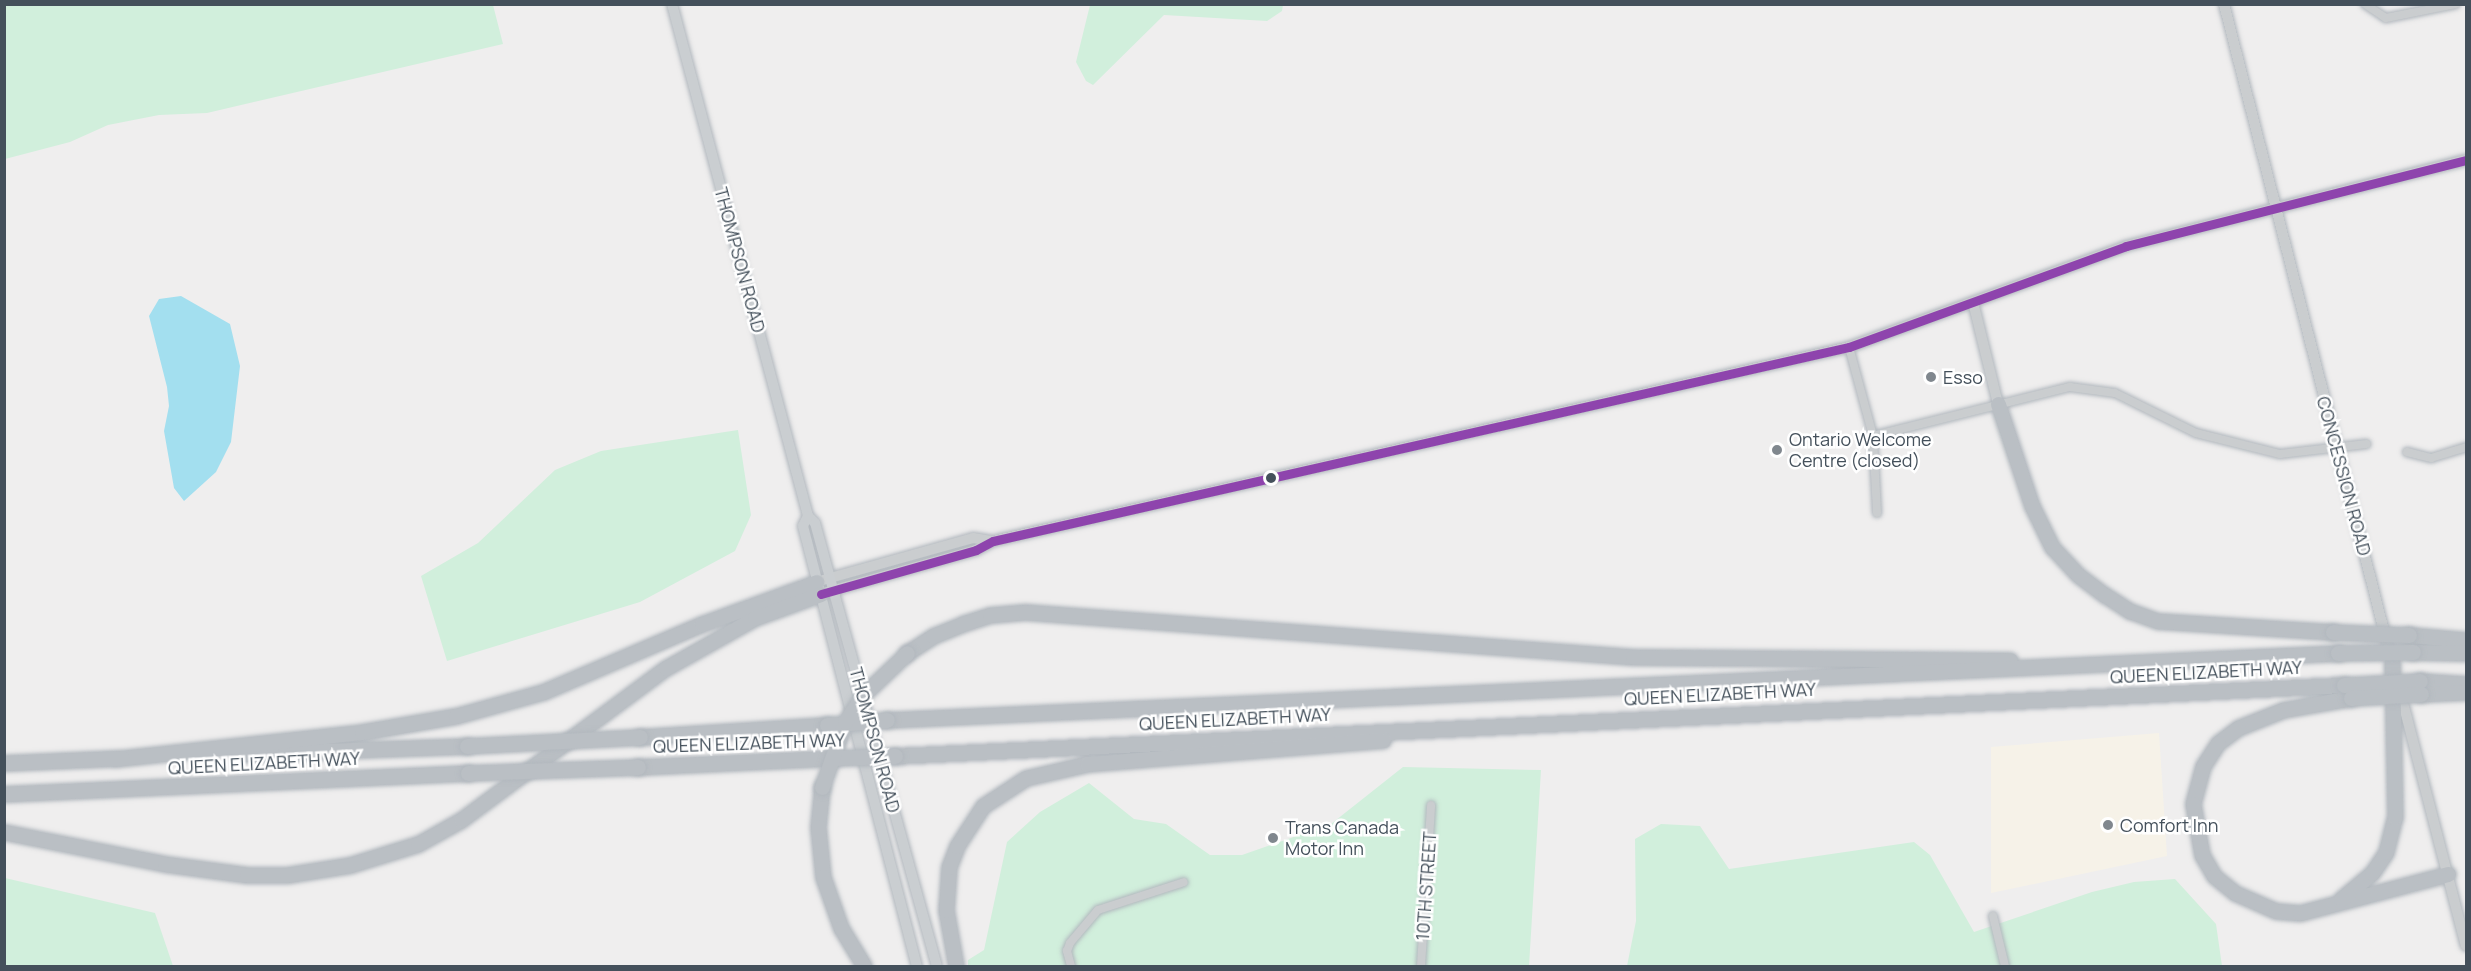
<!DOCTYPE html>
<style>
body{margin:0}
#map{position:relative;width:2471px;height:971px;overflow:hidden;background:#efeeee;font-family:Manrope,sans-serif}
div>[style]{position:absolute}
.commercial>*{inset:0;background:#f6f2e8}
.green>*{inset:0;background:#d1efdc}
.water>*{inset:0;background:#a3dfef}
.roads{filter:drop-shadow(0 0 2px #b2b8be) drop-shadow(0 0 2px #b2b8be)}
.minor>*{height:8px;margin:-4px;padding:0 4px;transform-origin:4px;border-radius:4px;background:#cacdcf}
.tertiary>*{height:10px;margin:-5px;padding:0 5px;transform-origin:5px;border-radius:5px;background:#cacdcf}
.secondary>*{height:10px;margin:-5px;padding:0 5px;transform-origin:5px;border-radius:5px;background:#caced1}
.motorway>*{height:15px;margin:-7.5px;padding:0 7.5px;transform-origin:7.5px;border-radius:7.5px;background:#babfc4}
.bridges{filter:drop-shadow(0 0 2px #b2b8be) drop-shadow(0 0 2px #b2b8be)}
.motorway-bridge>*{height:15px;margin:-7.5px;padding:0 7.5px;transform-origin:7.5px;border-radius:7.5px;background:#babfc4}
.bus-1>*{height:9px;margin:-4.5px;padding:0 4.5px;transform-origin:4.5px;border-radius:4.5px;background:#8e44ad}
.dots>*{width:16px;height:16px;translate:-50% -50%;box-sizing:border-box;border:3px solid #fff;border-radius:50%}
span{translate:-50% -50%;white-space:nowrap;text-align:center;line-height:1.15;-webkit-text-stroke:5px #fff;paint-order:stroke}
.street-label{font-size:18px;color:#44505b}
.poi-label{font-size:18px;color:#44505b}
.left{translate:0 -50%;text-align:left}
.frame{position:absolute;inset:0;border:6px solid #44505b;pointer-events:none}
</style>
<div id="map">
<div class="commercial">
<i style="clip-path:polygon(2159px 733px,2167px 856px,1991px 893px,1991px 747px)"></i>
</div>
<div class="green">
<i style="clip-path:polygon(5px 4px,493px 5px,503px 44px,207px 113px,159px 115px,108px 125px,70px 142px,5px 159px)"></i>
<i style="clip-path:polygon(1090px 5px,1090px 4px,1283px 5px,1282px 11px,1267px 21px,1164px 15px,1093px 85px,1086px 81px,1076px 62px)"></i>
<i style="clip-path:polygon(738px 430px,751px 515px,735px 551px,640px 602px,447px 661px,421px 576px,478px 543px,555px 470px,601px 451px)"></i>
<i style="clip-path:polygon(1403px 767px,1541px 770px,1529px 966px,968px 966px,968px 960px,984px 950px,1007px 842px,1040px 812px,1089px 783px,1134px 819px,1166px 824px,1210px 855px,1242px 855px,1331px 824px)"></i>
<i style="clip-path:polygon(1661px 824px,1700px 826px,1729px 869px,1914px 842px,1930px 855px,1974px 932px,2092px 892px,2134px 882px,2175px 879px,2216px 924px,2222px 966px,1627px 966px,1636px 921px,1635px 839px)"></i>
<i style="clip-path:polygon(5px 878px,155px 913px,173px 966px,5px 966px)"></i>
</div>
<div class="water">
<i style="clip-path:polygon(181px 296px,230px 324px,240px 366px,231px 442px,216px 472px,184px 501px,174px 488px,164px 431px,169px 406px,167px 387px,149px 316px,159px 299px)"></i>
</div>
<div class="roads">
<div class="minor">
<i style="left:2365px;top:4px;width:25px;rotate:34deg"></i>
<i style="left:2386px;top:18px;width:71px;rotate:-11.3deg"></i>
<i style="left:1849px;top:347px;width:92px;rotate:74.9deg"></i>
<i style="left:1873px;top:436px;width:77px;rotate:87deg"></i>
<i style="left:1873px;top:436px;width:203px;rotate:-14deg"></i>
<i style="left:2070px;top:387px;width:45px;rotate:7.6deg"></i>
<i style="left:2115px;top:393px;width:90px;rotate:26.3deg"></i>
<i style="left:2196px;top:433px;width:87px;rotate:14deg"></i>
<i style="left:2280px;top:454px;width:87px;rotate:-6.6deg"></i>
<i style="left:2407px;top:452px;width:25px;rotate:14deg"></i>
<i style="left:2431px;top:458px;width:37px;rotate:-17deg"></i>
<i style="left:1993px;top:916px;width:51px;rotate:76.5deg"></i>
<i style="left:1071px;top:966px;width:16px;rotate:-105deg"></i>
<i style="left:1067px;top:951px;width:9px;rotate:-69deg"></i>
<i style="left:1070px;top:943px;width:43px;rotate:-49.7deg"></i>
<i style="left:1098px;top:910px;width:90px;rotate:-18deg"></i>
<i style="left:1421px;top:966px;width:161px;rotate:-86.4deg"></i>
</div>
<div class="tertiary">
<i style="left:2224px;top:4px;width:675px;rotate:75.68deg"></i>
<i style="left:1973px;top:302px;width:105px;rotate:76.2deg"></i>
<i style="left:823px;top:580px;width:156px;rotate:-15.6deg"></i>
<i style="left:973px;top:538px;width:20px;rotate:9deg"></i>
<i style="left:827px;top:592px;width:155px;rotate:-15.7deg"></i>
<i style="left:976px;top:550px;width:19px;rotate:-28deg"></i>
<i style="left:993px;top:541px;width:878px;rotate:-12.77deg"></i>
<i style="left:1849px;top:347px;width:295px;rotate:-20deg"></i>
<i style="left:2126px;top:246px;width:351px;rotate:-14.2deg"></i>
<i style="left:2400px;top:691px;width:263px;rotate:75.5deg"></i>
</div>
<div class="secondary">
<i style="left:672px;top:4px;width:530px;rotate:75.12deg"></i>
<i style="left:808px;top:516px;width:10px;rotate:45deg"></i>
<i style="left:815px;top:523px;width:57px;rotate:74.7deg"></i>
<i style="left:830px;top:578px;width:402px;rotate:74.6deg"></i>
<i style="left:808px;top:516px;width:11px;rotate:117deg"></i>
<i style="left:803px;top:526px;width:455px;rotate:75.5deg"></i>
</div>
<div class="motorway">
<i style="left:1998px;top:404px;width:108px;rotate:71.6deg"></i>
<i style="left:2032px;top:506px;width:46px;rotate:64deg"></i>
<i style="left:2052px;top:547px;width:38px;rotate:47deg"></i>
<i style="left:2078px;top:575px;width:34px;rotate:37deg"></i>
<i style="left:2105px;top:595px;width:30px;rotate:33deg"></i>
<i style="left:2130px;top:611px;width:30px;rotate:20deg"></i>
<i style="left:2158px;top:621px;width:175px;rotate:3.6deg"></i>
<i style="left:2409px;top:635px;width:57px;rotate:5deg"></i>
<i style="left:2413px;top:652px;width:53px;rotate:1.1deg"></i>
<i style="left:907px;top:653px;width:31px;rotate:-33deg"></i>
<i style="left:933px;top:636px;width:31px;rotate:-22deg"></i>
<i style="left:962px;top:624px;width:29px;rotate:-18deg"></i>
<i style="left:990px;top:615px;width:35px;rotate:-5deg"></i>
<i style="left:1025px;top:612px;width:610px;rotate:4.23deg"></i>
<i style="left:1633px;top:657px;width:377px;rotate:0.5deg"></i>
<i style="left:2420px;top:681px;width:46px;rotate:3.7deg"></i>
<i style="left:2421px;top:694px;width:45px;rotate:-2.5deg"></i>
<i style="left:2351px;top:698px;width:69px;rotate:170deg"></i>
<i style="left:2283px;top:710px;width:48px;rotate:158.2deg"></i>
<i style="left:2238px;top:728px;width:25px;rotate:143deg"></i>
<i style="left:2218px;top:743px;width:27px;rotate:123deg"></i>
<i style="left:2203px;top:766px;width:39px;rotate:105deg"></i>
<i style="left:2193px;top:804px;width:52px;rotate:80deg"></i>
<i style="left:2202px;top:855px;width:24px;rotate:60deg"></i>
<i style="left:2214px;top:876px;width:27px;rotate:39deg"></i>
<i style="left:2235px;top:893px;width:45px;rotate:23.7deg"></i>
<i style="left:2276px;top:911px;width:24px;rotate:5deg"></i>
<i style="left:2300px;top:913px;width:153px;rotate:-14.8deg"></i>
<i style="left:887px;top:720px;width:1453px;rotate:-2.64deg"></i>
<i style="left:640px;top:737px;width:187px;rotate:-3.7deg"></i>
<i style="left:239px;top:754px;width:228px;rotate:-2deg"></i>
<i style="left:895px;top:756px;width:1451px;rotate:-2.81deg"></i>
<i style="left:114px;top:759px;width:249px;rotate:-6.2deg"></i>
<i style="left:362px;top:732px;width:95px;rotate:-9.7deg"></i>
<i style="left:456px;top:716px;width:90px;rotate:-15.4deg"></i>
<i style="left:543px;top:692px;width:173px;rotate:-23.2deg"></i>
<i style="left:702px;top:624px;width:122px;rotate:-20.1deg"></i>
<i style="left:4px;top:763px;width:118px;rotate:-2.4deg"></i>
<i style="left:638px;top:767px;width:196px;rotate:-2.6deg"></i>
<i style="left:822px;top:787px;width:40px;rotate:95.7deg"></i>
<i style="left:818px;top:827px;width:50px;rotate:84.3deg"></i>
<i style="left:823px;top:877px;width:54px;rotate:70.6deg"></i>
<i style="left:841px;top:928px;width:44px;rotate:58.8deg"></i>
<i style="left:4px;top:794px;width:464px;rotate:-2.6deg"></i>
<i style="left:4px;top:832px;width:164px;rotate:11.2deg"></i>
<i style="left:165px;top:864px;width:83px;rotate:7.6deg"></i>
<i style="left:247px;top:875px;width:40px"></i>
<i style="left:287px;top:875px;width:64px;rotate:-9deg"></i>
<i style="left:350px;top:865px;width:71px;rotate:-17.2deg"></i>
<i style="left:418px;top:844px;width:49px;rotate:-29.2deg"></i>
<i style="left:461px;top:820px;width:255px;rotate:-36.6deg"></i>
<i style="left:666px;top:668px;width:102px;rotate:-29.3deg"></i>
<i style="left:755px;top:618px;width:70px;rotate:-20deg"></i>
<i style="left:2341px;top:899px;width:40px;rotate:-40deg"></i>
<i style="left:2372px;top:873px;width:25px;rotate:-56deg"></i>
<i style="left:2386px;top:852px;width:36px;rotate:-76deg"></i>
<i style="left:2395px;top:817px;width:155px;rotate:-91.1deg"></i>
<i style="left:956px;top:966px;width:57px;rotate:-100.1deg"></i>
<i style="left:946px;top:910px;width:43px;rotate:-86deg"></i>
<i style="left:949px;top:867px;width:22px;rotate:-69deg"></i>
<i style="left:957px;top:846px;width:48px;rotate:-57deg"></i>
<i style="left:983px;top:806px;width:51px;rotate:-33.1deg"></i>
<i style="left:1026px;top:778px;width:63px;rotate:-12.9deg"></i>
<i style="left:1087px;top:764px;width:297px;rotate:-4.6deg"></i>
</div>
</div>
<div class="bridges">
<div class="motorway-bridge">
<i style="left:2333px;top:632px;width:76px;rotate:2.3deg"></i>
<i style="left:2338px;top:653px;width:75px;rotate:-0.8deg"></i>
<i style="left:2344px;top:685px;width:76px;rotate:-3deg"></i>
<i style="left:2351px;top:698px;width:70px;rotate:-3.3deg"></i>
<i style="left:827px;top:725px;width:60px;rotate:-4.8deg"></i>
<i style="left:467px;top:746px;width:173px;rotate:-3deg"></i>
<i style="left:834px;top:758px;width:61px;rotate:-1.9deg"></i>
<i style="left:468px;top:773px;width:170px;rotate:-2deg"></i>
<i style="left:822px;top:787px;width:69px;rotate:-70.5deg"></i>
<i style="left:845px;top:722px;width:34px;rotate:-56deg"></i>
<i style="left:864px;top:694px;width:59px;rotate:-43.6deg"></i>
</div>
</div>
<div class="bus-1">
<i style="left:821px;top:594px;width:161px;rotate:-15.8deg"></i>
<i style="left:976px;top:550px;width:19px;rotate:-28deg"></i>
<i style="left:993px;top:541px;width:878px;rotate:-12.77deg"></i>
<i style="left:1849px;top:347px;width:295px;rotate:-20deg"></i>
<i style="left:2126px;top:246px;width:351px;rotate:-14.2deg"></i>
</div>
<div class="dots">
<i style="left:1931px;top:377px;background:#80878e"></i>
<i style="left:1777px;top:450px;background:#80878e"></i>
<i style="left:1271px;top:478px;background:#44505b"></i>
<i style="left:2108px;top:825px;background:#80878e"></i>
<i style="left:1273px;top:838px;background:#80878e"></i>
</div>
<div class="street-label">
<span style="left:740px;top:260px;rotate:75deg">THOMPSON ROAD</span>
<span style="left:2344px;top:476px;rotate:75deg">CONCESSION ROAD</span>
<span style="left:2206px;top:672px;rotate:-3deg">QUEEN ELIZABETH WAY</span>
<span style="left:1720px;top:694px;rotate:-3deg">QUEEN ELIZABETH WAY</span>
<span style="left:1235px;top:719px;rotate:-3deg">QUEEN ELIZABETH WAY</span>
<span style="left:875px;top:740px;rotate:75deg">THOMPSON ROAD</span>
<span style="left:749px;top:743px;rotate:-2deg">QUEEN ELIZABETH WAY</span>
<span style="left:264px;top:763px;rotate:-3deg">QUEEN ELIZABETH WAY</span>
<span style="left:1426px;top:886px;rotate:-86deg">10TH STREET</span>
</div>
<div class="poi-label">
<span class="left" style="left:1943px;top:377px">Esso</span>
<span class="left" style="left:1789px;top:450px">Ontario Welcome<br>Centre (closed)</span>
<span class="left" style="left:2120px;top:825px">Comfort Inn</span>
<span class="left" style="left:1285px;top:838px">Trans Canada<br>Motor Inn</span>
</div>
<div class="frame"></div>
</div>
